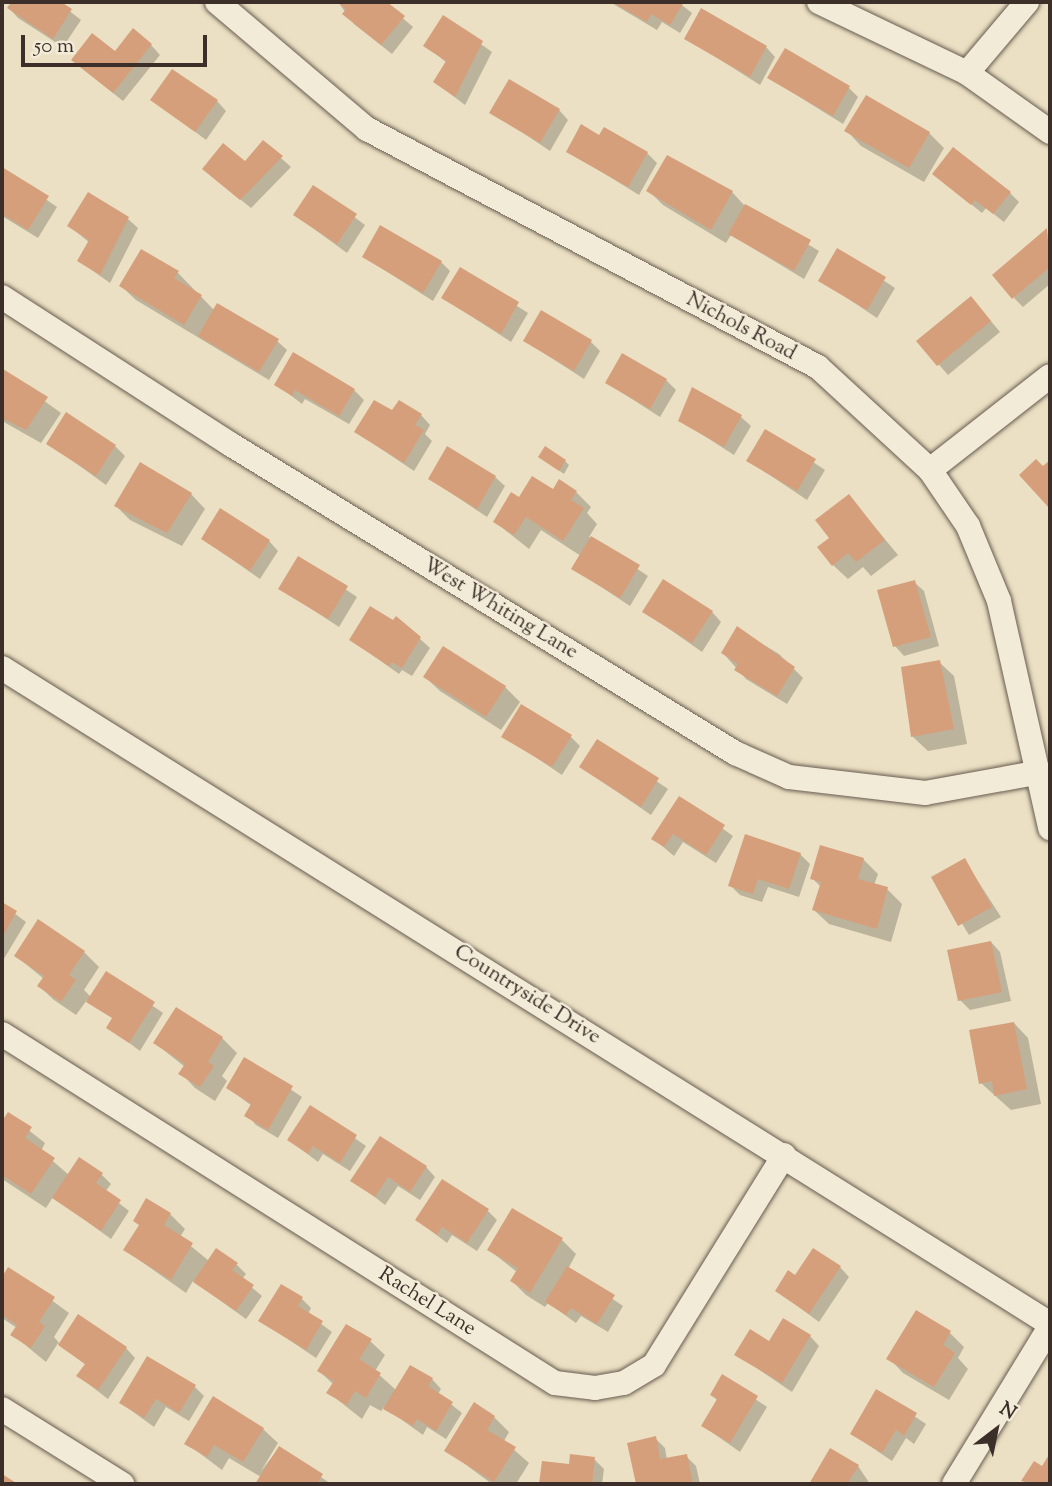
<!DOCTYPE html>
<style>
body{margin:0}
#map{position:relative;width:1052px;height:1486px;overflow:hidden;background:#ebe0c3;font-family:"Sorts Mill Goudy",serif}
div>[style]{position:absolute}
.shadow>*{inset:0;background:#0003}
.building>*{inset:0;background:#d69f7b}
.roads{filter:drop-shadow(0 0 2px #685b50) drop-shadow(0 0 2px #685b50)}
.minor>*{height:24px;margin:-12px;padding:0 12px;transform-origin:12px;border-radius:12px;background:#f2ebd8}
span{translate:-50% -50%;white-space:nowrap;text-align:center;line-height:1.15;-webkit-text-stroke:5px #f2ebd8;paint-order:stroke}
.street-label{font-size:21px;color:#3c2f29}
.frame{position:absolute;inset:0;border:4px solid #3c2f29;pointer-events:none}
.north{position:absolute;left:961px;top:1395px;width:70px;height:70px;-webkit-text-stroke:5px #f2ebd8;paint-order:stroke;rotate:32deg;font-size:19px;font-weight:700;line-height:28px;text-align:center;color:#3c2f29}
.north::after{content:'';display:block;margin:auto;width:24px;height:32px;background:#3c2f29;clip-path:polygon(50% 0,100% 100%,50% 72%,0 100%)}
.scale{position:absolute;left:21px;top:35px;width:186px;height:32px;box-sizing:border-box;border:4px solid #3c2f29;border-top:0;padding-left:9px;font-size:21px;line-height:24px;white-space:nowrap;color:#3c2f29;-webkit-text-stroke:5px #f2ebd8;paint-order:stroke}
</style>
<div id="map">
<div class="shadow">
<i style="clip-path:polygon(13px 2px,58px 2px,81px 20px,63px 47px,18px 18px,9px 8px)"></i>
<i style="clip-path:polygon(338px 2px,384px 2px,413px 27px,392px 54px,354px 24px)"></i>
<i style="clip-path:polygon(610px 2px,678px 2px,692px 13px,680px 33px,662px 22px,657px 30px)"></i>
<i style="clip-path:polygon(444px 18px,492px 52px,465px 105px,435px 82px,447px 63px,426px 46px)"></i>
<i style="clip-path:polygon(686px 38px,766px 47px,775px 57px,760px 85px)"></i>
<i style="clip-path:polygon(151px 45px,160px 55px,123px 101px,83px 69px,115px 53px)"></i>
<i style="clip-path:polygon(769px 78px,849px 88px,858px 97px,843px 124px)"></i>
<i style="clip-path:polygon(153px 100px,217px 101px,226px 111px,206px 140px)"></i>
<i style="clip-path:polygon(559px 110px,568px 120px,550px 151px,492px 112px)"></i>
<i style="clip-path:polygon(847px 131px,929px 133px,944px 148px,924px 182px,861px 146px)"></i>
<i style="clip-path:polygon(600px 137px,647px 153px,657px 163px,639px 195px,568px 151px)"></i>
<i style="clip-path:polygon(263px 142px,291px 167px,251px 208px,214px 178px,246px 164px)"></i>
<i style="clip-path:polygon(2px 169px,57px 207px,38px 238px,2px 216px)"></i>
<i style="clip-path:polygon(934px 174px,1010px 193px,1019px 202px,1004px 222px,986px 208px,982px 213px)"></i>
<i style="clip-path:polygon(314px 187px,365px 225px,347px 253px,295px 215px)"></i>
<i style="clip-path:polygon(649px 191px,732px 192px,744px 205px,819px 251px,804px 279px,731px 235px,726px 243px,663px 205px)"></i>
<i style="clip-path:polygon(128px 219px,138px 228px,110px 283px,79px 261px,90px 243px,69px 226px)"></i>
<i style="clip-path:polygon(1047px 231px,1050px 284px,1023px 307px,1014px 298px)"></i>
<i style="clip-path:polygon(838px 250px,895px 288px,877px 318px,820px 280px)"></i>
<i style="clip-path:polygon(364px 257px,441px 262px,450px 271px,433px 301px)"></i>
<i style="clip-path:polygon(460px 270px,528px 313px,511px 342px,443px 298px)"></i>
<i style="clip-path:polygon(177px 272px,215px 311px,277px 341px,287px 350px,269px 380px,136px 300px,121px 286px)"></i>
<i style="clip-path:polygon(980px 308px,1000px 332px,948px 375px,919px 342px)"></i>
<i style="clip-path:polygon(525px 341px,590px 341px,600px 351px,584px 379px)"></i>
<i style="clip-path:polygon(3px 371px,61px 413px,41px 443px,2px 421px)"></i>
<i style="clip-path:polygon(666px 380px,676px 390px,660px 417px,607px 383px)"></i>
<i style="clip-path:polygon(276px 384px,354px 390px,364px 400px,349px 424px,305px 399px,302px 404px)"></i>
<i style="clip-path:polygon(393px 413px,421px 415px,430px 425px,425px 434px,432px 441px,414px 471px,356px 432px)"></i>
<i style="clip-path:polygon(741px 417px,751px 426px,734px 455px,681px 421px)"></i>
<i style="clip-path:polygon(766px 431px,825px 470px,807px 500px,749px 461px)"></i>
<i style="clip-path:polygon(48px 443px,115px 446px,125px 456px,106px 485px)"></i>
<i style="clip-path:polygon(540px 457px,565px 461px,569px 465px,564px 474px)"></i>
<i style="clip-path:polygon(495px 477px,505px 486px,487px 517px,430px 479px)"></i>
<i style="clip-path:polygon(576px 492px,591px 507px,587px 513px,597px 524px,589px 537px,648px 576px,630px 606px,574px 569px,581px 556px,541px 530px,529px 549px,495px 522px,519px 500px)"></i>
<i style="clip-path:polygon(191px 494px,205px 509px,182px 546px,130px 520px,116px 506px)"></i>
<i style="clip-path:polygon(849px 496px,898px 555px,871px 576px,863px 567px,848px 579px,833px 565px,831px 538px)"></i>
<i style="clip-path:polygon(203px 539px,269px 541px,278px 551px,260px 579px)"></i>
<i style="clip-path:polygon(299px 558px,357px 597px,339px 627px,281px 589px)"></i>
<i style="clip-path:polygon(914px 582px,924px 591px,939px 646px,904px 656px,895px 646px)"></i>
<i style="clip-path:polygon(645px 612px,712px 612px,721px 622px,702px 652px)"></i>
<i style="clip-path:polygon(397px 618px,430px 648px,412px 676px,402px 670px,399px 674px,351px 640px)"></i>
<i style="clip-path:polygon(738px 629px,779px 654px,803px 678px,787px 704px,746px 679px,723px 653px)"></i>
<i style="clip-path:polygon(939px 662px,954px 676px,967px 744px,928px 751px,913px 737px)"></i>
<i style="clip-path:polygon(425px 677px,505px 687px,520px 702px,501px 730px,440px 691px)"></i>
<i style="clip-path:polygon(504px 736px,570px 736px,580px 746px,562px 775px)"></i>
<i style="clip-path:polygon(598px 741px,668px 789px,651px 815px,581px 767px)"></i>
<i style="clip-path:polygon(680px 798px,733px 836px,716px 863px,683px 842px,674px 856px,654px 839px)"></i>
<i style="clip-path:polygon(800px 854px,810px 864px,799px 897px,768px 887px,762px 902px,740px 895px,730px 885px)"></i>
<i style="clip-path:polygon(863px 859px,878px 874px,874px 885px,887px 889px,902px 904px,891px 942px,829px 924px,814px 910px,821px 887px,812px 878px)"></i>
<i style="clip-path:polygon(965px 861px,1001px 917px,969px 935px,934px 878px)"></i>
<i style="clip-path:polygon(2px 904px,26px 922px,2px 962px)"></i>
<i style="clip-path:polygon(991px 942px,1000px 952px,1011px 1001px,970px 1010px,960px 1000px)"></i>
<i style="clip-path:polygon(84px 952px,99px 967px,84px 990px,91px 997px,106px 973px,163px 1013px,140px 1051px,108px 1027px,120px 1022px,87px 1000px,76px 1015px,54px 1000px,39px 986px,44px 979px,16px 956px)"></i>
<i style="clip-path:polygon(1014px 1023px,1028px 1038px,1041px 1104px,1011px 1110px,981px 1083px)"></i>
<i style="clip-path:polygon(222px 1038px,237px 1053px,222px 1076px,227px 1081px,215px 1101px,195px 1088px,181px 1073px,185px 1067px,155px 1043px)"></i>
<i style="clip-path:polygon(245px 1059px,302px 1097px,278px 1138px,256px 1125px,247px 1115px,252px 1106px,228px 1088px)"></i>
<i style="clip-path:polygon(310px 1107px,366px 1146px,350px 1171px,323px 1154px,318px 1162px,289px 1140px)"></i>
<i style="clip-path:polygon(8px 1114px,45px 1143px,41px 1151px,69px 1175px,101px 1174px,111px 1184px,105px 1192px,129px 1211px,111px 1239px,53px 1197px,46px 1208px,2px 1179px,2px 1124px)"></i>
<i style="clip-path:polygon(426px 1167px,435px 1177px,420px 1200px,398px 1186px,385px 1205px,353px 1180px)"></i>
<i style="clip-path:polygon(488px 1211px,497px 1220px,477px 1251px,452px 1235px,447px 1243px,417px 1220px)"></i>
<i style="clip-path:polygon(170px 1214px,185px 1229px,180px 1237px,209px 1261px,236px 1264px,246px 1274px,242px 1279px,262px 1296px,246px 1319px,193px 1281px,186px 1293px,125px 1250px,140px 1226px)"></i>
<i style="clip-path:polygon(562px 1240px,576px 1254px,568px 1269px,623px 1306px,608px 1332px,581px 1316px,576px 1323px,548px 1303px,545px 1307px,526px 1295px,512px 1281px,517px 1272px,489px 1250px)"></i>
<i style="clip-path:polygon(840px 1267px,849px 1277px,819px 1322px,777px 1291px,796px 1277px)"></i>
<i style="clip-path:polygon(9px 1269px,69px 1313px,54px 1337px,60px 1344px,126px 1348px,135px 1358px,108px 1399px,78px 1376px,86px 1365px,58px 1343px,46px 1362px,13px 1335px,17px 1328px,2px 1318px,2px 1280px)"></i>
<i style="clip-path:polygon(302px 1299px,311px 1308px,308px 1314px,332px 1332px,316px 1358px,261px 1321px)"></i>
<i style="clip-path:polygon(950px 1333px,964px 1347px,958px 1358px,968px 1369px,949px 1400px,903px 1373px,889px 1358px)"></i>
<i style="clip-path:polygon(810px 1336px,819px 1346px,792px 1392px,736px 1354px)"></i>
<i style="clip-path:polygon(370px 1341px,385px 1355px,375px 1371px,396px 1390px,432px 1379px,441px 1389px,438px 1394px,462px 1413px,446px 1439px,427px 1427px,423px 1435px,384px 1407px,381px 1411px,370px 1405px,362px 1419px,329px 1393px,334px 1385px,319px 1371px)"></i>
<i style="clip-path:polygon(723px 1377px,767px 1407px,740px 1452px,703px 1426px,718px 1401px,712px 1395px)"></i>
<i style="clip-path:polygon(194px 1386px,204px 1396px,189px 1421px,166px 1407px,154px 1427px,121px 1403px)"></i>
<i style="clip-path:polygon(877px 1391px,926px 1424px,914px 1444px,906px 1438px,892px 1461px,852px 1434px)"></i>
<i style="clip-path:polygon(494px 1417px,509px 1432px,504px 1441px,529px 1463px,516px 1484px,492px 1484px,446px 1450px)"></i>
<i style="clip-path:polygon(263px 1429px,278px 1443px,261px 1471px,279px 1448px,331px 1484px,257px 1484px,261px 1477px,229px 1458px,222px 1470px,186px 1443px)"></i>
<i style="clip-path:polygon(655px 1438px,665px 1448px,667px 1460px,686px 1456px,696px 1466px,700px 1484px,638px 1484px,629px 1444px)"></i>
<i style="clip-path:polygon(831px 1451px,858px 1466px,870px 1484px,811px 1484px)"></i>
<i style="clip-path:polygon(1050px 1456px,1050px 1484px,1026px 1484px,1023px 1481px,1042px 1468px)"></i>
<i style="clip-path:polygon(594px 1459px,604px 1469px,602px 1484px,541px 1484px,544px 1463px,570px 1466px)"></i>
</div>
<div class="building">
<i style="clip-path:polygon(11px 2px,61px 2px,72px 9px,53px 39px,7px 8px)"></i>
<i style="clip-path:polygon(337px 2px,387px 2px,405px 16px,381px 45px,342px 14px,346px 9px)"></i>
<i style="clip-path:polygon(612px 2px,684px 2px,670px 25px,651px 14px,647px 22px)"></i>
<i style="clip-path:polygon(701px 8px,767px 46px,750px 77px,684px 39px)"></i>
<i style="clip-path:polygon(443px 15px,483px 41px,455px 97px,433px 82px,446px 61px,423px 46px)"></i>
<i style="clip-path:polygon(133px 28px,152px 44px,113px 93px,71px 60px,92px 33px,115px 51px)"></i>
<i style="clip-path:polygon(785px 48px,850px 86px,833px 116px,767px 78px)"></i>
<i style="clip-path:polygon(172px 69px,218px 100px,195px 132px,150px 100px)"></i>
<i style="clip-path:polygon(509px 79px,560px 109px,540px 143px,489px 113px)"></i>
<i style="clip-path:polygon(866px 95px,930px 132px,909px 168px,844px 131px)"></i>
<i style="clip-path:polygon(581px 124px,599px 135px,604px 127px,648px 152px,628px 187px,566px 152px)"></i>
<i style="clip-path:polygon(263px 140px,283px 156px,240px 200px,202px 169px,223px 143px,245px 161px)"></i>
<i style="clip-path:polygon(953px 147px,1011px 192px,993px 214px,975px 200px,971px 205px,932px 174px)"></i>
<i style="clip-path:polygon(667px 155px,733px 191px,711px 230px,646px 191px)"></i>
<i style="clip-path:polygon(2px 167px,49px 196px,28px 230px,2px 214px)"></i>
<i style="clip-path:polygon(313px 185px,357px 214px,337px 244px,293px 215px)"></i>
<i style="clip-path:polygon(88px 192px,129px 217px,100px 275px,77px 261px,89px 240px,67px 226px)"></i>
<i style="clip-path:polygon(745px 204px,811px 240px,794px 271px,728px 234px)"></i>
<i style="clip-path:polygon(380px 225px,442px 261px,423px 293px,362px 257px)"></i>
<i style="clip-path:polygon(1047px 228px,1050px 267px,1012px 299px,992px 275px)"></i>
<i style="clip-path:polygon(837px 248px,886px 277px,867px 310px,818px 281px)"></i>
<i style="clip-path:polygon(141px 249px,179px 271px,174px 278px,202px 295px,184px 325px,119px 286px)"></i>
<i style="clip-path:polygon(460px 267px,519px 302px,501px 334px,441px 298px)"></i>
<i style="clip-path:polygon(971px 296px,991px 321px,937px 366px,916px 341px)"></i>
<i style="clip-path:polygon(217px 303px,279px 339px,259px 372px,198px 336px)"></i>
<i style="clip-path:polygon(541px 310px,592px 340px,574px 371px,523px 341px)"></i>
<i style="clip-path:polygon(293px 352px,355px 389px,339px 416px,295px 390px,292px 396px,274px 385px)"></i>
<i style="clip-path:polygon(622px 353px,667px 379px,650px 409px,605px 383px)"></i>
<i style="clip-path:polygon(3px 369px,48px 397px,26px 430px,2px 418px)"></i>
<i style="clip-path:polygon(692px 387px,742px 415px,724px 447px,678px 421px)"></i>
<i style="clip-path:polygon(374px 400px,392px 410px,399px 400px,422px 414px,415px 425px,424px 430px,404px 463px,354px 432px)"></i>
<i style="clip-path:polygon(66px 412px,116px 445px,96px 476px,46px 444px)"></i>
<i style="clip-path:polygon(765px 429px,816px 459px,797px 491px,746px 461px)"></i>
<i style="clip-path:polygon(447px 446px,496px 476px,477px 509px,428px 479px)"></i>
<i style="clip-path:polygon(545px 446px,566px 460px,559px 471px,538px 457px)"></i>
<i style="clip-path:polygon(1036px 459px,1043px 466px,1050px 460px,1050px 509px,1019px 475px)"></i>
<i style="clip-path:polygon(140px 462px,192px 493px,167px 533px,114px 506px)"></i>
<i style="clip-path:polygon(532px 476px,553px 489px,559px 479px,577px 491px,571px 500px,584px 508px,563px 541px,526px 517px,514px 535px,493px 522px,511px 492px,519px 497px)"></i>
<i style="clip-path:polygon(849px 494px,885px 540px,856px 562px,848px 553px,832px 566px,817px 547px,829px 538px,815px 520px)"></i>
<i style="clip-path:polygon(220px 508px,270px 540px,250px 571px,201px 539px)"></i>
<i style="clip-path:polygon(591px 536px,640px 565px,620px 598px,571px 569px)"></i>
<i style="clip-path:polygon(298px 556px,348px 586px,328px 619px,278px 589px)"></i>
<i style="clip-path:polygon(663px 579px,713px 611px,692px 643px,642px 612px)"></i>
<i style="clip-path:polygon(915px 580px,931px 637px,893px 647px,877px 590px)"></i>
<i style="clip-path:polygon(370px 606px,393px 620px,396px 616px,421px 637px,402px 668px,392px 662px,389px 666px,349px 640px)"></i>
<i style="clip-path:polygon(737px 626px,795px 667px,777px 696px,734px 670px,738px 664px,721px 653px)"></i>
<i style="clip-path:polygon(443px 646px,506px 686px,486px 717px,423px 677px)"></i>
<i style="clip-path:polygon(940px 660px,954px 729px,911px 737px,901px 667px)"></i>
<i style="clip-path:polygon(521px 704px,572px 735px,552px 767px,501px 737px)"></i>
<i style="clip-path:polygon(597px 739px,659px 778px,641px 807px,579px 767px)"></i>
<i style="clip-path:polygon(679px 796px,725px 825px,706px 855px,673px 834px,664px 847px,651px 839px)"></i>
<i style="clip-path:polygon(745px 834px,801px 853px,789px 889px,758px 879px,753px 894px,728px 886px)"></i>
<i style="clip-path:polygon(820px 845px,864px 858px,858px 879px,888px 887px,877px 929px,812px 910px,821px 882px,810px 879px)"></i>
<i style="clip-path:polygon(965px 858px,992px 907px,958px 926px,931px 877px)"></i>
<i style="clip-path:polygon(2px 902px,17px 911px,2px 937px)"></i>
<i style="clip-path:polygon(38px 919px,85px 951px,69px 975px,76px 980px,61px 1002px,37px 986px,44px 976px,14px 956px)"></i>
<i style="clip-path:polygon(991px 941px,1002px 992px,958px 1001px,947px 950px)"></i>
<i style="clip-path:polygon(106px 971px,155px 1002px,129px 1043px,106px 1028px,112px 1018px,86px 1002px)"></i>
<i style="clip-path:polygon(176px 1007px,223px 1037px,208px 1062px,214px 1066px,200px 1087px,178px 1074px,185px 1064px,153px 1043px)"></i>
<i style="clip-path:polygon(1014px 1022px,1027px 1089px,994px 1096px,992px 1081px,979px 1084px,969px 1030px)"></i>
<i style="clip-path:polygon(244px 1057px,293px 1086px,268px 1130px,244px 1116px,251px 1104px,226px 1088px)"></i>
<i style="clip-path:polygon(310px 1105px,357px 1135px,340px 1163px,313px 1146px,308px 1154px,287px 1140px)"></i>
<i style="clip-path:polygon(8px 1112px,32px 1127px,25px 1138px,55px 1158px,31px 1194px,2px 1175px,2px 1121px)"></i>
<i style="clip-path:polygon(380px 1136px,427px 1166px,410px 1192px,388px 1177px,375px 1197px,350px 1181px)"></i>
<i style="clip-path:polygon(79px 1157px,103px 1173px,96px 1183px,121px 1200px,101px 1231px,52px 1198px)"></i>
<i style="clip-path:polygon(442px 1179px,489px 1209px,467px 1243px,442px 1227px,437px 1235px,415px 1220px)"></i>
<i style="clip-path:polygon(146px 1198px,171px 1213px,164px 1225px,193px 1243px,171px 1280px,123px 1250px,139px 1225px,133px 1221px)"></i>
<i style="clip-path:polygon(512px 1208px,563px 1238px,530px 1293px,510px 1281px,518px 1268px,487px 1250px)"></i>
<i style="clip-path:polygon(216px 1248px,238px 1263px,232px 1270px,254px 1285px,236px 1311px,193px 1282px)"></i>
<i style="clip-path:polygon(813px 1248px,841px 1266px,809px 1314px,775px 1291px,788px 1270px,795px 1275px)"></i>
<i style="clip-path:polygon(567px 1266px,615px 1295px,597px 1324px,571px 1308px,566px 1315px,545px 1302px)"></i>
<i style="clip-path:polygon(8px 1267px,55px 1297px,39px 1322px,45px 1326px,31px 1348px,10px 1335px,17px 1325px,2px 1315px,2px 1277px)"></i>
<i style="clip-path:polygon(281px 1284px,303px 1297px,298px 1306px,323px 1321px,306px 1350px,258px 1321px)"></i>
<i style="clip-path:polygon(916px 1310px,951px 1331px,943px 1345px,955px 1353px,934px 1387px,886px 1359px)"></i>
<i style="clip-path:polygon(78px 1314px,127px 1347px,98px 1390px,76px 1376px,85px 1364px,58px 1345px)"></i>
<i style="clip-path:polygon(783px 1318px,811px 1335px,782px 1383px,734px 1355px,750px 1329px,769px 1341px)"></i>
<i style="clip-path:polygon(346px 1324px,372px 1339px,359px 1359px,381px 1373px,366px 1398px,355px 1391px,347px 1405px,326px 1393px,334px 1381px,317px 1371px)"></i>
<i style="clip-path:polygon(147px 1356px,196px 1385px,179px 1413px,156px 1399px,144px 1418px,119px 1403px)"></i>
<i style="clip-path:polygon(410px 1365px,433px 1378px,428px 1386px,453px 1402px,436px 1431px,417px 1419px,413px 1426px,383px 1409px)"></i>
<i style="clip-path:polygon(722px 1374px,758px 1396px,730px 1443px,701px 1426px,717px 1399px,710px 1395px)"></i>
<i style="clip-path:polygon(876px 1389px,917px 1413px,904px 1436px,896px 1430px,882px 1453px,850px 1434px)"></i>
<i style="clip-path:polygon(213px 1396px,264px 1428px,243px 1462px,214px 1445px,207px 1457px,184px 1444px)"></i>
<i style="clip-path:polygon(474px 1402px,495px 1416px,487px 1430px,516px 1447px,494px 1482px,444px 1451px)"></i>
<i style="clip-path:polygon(656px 1436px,660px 1459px,687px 1454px,693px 1484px,636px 1484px,627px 1443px)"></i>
<i style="clip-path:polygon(279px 1446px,323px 1474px,317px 1484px,255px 1484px)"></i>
<i style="clip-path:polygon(830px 1448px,859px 1465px,847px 1484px,809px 1484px)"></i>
<i style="clip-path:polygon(1050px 1453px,1050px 1484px,1021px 1481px,1034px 1461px,1042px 1466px)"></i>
<i style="clip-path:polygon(570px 1454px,595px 1457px,592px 1484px,539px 1484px,542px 1461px,569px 1464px)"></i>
<i style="clip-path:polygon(2px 1474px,18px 1484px,2px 1484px)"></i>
</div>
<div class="roads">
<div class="minor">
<i style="left:217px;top:2px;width:197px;rotate:40.3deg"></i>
<i style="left:367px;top:129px;width:510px;rotate:27.82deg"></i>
<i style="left:818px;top:367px;width:152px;rotate:42.6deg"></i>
<i style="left:930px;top:470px;width:68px;rotate:55.8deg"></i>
<i style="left:968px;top:526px;width:81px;rotate:67.5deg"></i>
<i style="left:999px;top:601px;width:233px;rotate:77.3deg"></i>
<i style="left:819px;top:2px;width:164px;rotate:25.6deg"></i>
<i style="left:967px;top:73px;width:102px;rotate:35.4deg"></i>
<i style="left:967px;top:73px;width:93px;rotate:-49.8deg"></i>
<i style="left:2px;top:297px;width:271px;rotate:32.8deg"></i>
<i style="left:230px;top:444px;width:592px;rotate:31.46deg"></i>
<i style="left:735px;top:753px;width:59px;rotate:24deg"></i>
<i style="left:789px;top:777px;width:137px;rotate:6.7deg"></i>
<i style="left:925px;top:793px;width:117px;rotate:-10.3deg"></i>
<i style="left:930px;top:470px;width:152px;rotate:-38.1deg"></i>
<i style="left:2px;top:668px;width:1236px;rotate:32.04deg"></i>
<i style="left:2px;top:1034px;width:654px;rotate:32.26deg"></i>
<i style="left:555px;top:1383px;width:40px;rotate:7.1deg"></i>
<i style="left:595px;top:1388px;width:29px;rotate:-10deg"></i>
<i style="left:624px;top:1383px;width:35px;rotate:-31deg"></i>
<i style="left:654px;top:1365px;width:247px;rotate:-58.2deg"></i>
<i style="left:2px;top:1409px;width:142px;rotate:32deg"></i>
<i style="left:954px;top:1484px;width:184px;rotate:-58.6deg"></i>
</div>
</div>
<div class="street-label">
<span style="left:741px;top:327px;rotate:28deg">Nichols Road</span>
<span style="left:500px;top:609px;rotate:31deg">West Whiting Lane</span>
<span style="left:527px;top:995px;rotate:32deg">Countryside Drive</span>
<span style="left:427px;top:1302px;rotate:32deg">Rachel Lane</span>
</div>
<div class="frame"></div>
<div class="north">N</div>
<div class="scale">50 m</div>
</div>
